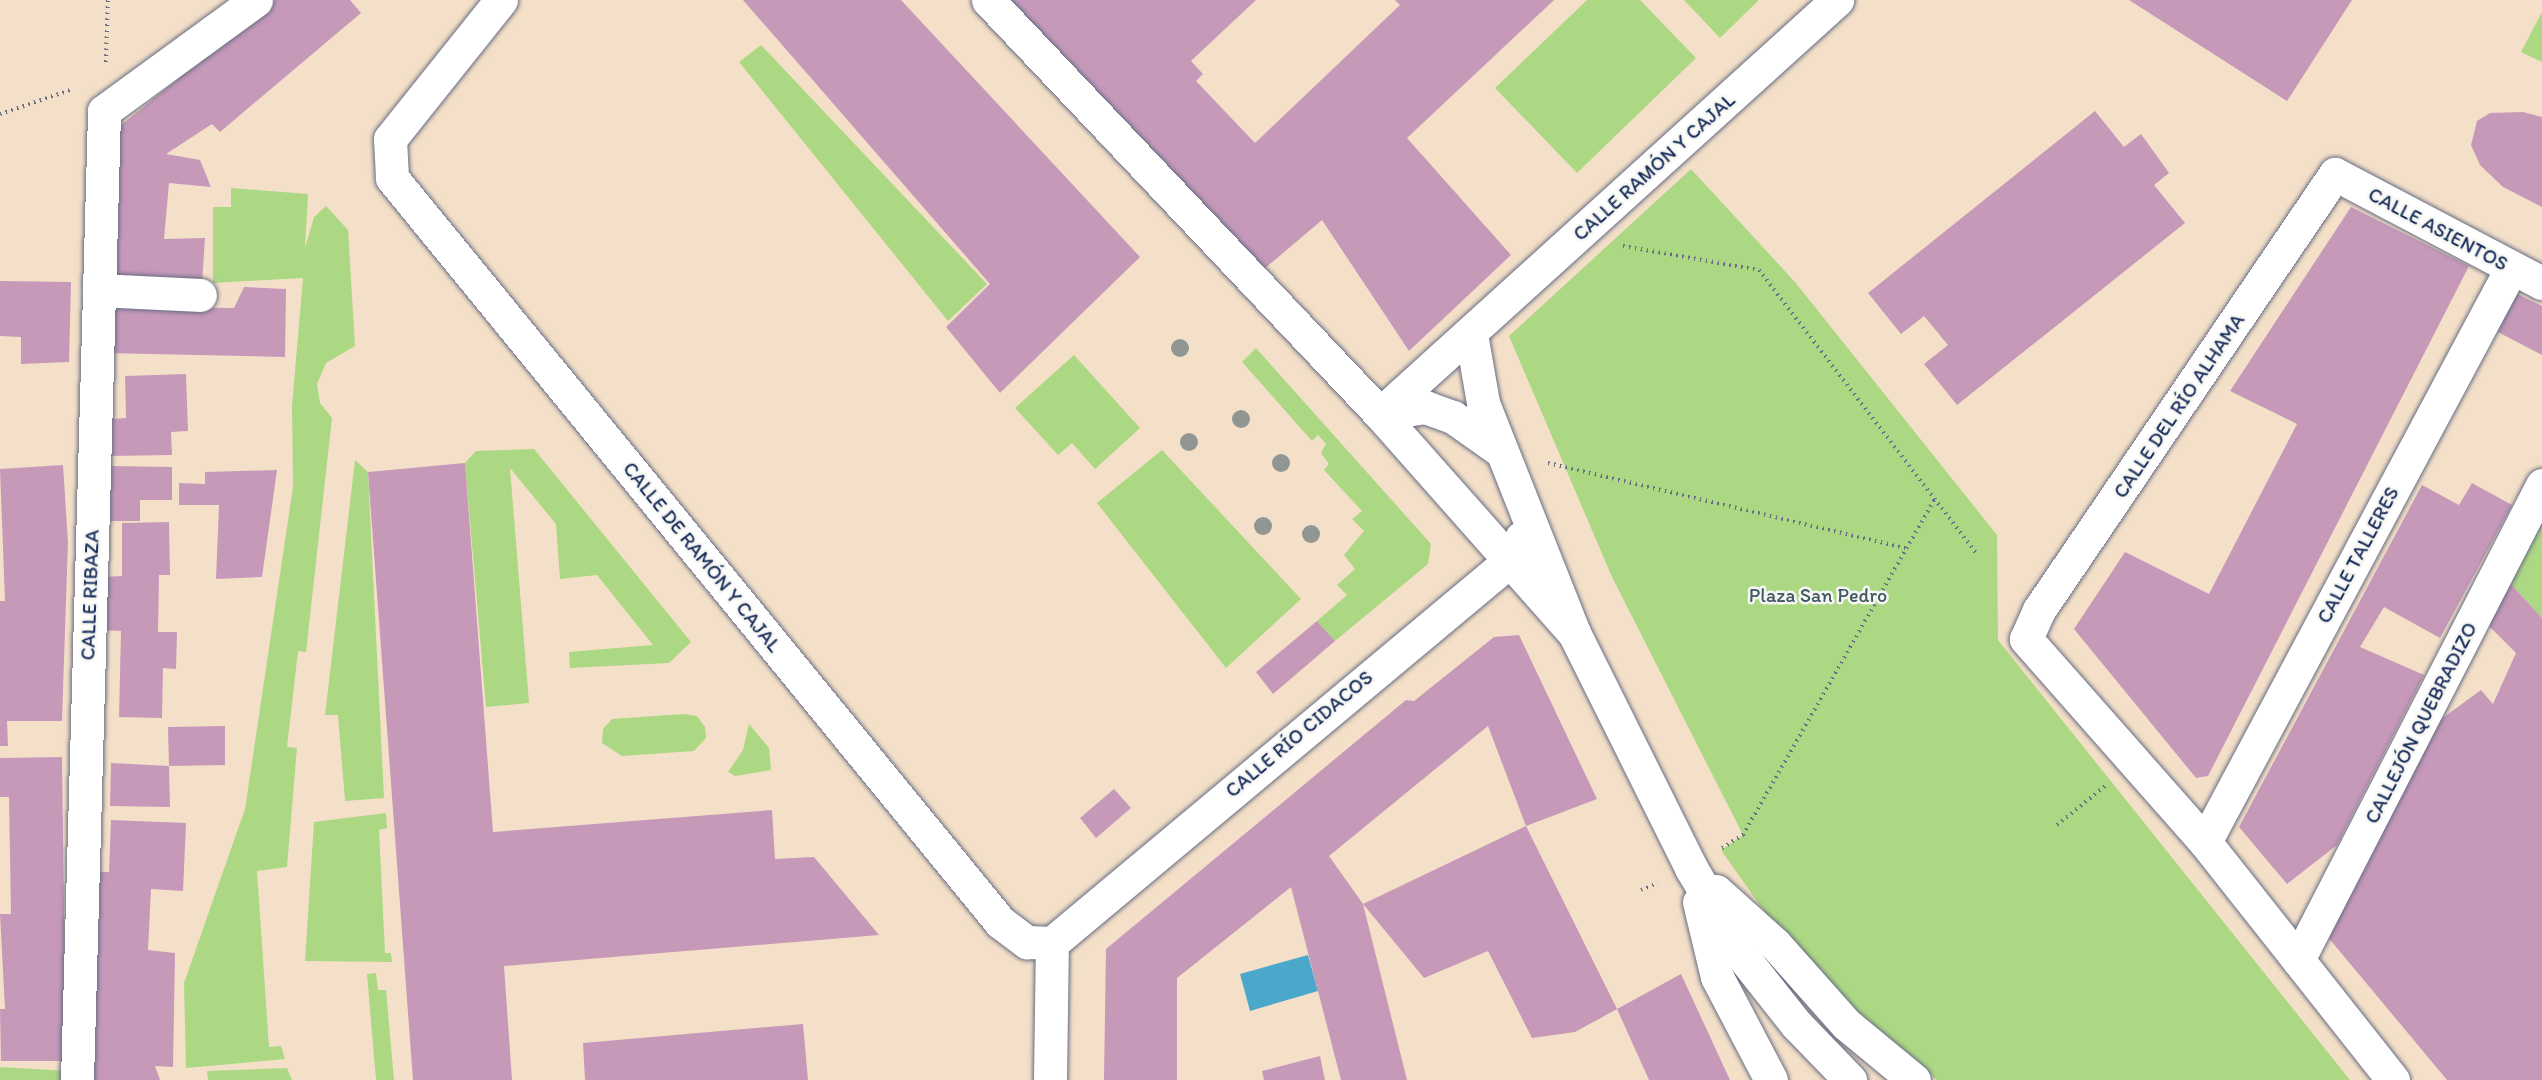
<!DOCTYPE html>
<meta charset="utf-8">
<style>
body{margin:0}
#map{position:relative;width:2542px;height:1080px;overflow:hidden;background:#f4e0c8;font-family:Itim,sans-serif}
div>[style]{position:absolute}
.green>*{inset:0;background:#add883}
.water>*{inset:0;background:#4ba8ca}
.building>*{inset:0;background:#c699b9}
.path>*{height:4px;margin-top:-2px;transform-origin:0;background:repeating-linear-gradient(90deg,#676d83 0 1.5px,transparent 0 6px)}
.roads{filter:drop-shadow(0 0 2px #676d83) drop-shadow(0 0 2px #676d83)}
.minor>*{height:33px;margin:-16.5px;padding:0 16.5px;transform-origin:16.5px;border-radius:16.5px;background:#fff}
.trees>*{width:18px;height:18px;margin:-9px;border-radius:50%;background:#919693}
span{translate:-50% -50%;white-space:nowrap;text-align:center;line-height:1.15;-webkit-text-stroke:5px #f6f6f2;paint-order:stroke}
.street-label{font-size:20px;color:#1b2f5e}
.park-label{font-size:20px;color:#405967}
</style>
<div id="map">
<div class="green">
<i style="clip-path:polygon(1587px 0,1640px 0,1696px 58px,1577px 173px,1495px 88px)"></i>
<i style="clip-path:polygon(1684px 0,1759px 0,1720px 38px)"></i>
<i style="clip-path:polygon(2542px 12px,2542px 62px,2521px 52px)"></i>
<i style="clip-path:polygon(761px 45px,987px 284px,948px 321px,739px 62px)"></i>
<i style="clip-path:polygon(1691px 169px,1795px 282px,1997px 535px,1998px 640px,2350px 1080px,1937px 1080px,1849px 1008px,1793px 949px,1754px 897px,1721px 850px,1743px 835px,1612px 577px,1509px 336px)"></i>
<i style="clip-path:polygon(231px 188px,308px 194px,305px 248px,314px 217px,326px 206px,348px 230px,355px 346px,326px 363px,317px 384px,320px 403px,332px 418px,306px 652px,298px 651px,287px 747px,297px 748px,287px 867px,257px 871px,269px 1047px,281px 1046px,285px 1059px,186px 1068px,184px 983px,245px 809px,293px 487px,292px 406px,303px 278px,213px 283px,213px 207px,231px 207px)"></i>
<i style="clip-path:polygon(1256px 348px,1431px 544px,1428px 564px,1335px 641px,1317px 621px,1347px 595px,1337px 585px,1355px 569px,1344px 555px,1364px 531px,1352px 519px,1362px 511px,1324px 470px,1329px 464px,1321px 453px,1326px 444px,1318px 435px,1312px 441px,1242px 362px)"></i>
<i style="clip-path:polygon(1074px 355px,1140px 428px,1095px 469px,1072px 443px,1058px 455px,1015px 408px)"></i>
<i style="clip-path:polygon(534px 449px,691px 642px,669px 663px,570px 668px,569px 652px,653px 645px,597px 575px,560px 579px,556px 524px,510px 468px,529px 703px,486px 707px,465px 463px,476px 451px)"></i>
<i style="clip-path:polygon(1162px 450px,1301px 599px,1226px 668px,1097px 503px)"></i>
<i style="clip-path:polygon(355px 460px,368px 472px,384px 798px,345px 801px,338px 715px,325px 715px)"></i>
<i style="clip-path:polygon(2542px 515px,2542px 618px,2509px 582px)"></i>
<i style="clip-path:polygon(684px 714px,697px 716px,705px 727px,706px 738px,694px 751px,622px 756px,602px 743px,603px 729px,612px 719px)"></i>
<i style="clip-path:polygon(749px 724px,769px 748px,771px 770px,735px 776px,728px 772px,743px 750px)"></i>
<i style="clip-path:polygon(386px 813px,387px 828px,379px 830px,385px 953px,391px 953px,392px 962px,305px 961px,314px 822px)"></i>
<i style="clip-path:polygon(376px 973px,378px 990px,386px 990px,394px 1080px,376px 1080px,367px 974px)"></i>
<i style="clip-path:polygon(0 1067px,67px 1071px,67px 1080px,0 1080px)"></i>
<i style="clip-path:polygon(287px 1068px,292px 1080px,208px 1080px,207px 1071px)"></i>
</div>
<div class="water">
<i style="clip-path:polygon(1308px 955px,1318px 991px,1250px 1011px,1240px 974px)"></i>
</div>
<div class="building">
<i style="clip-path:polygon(275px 0,350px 0,361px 13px,220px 132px,212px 124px,166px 154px,200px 160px,211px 187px,169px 183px,164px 239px,205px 238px,202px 284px,108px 279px,114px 131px)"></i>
<i style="clip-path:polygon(743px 0,901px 0,1140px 257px,1000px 393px,946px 327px,990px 284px)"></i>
<i style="clip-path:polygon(1008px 0,1256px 0,1191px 61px,1203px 74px,1196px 81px,1255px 143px,1400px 5px,1395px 0,1554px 0,1407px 138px,1511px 255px,1409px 351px,1322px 220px,1263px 270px)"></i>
<i style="clip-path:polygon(2129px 0,2352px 0,2287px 101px)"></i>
<i style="clip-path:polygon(2095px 111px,2124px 147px,2141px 134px,2169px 173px,2154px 185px,2185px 223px,1957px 405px,1924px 364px,1948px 345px,1924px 316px,1901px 334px,1868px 293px)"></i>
<i style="clip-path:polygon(2523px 112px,2542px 117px,2542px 207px,2503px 187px,2480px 165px,2471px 145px,2477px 121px,2490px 113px)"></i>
<i style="clip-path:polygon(2351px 207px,2469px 266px,2208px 776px,2196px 778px,2074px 629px,2125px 552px,2209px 594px,2297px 424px,2230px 391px)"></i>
<i style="clip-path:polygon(0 281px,71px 282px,69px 362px,21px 364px,21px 337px,0 336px)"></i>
<i style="clip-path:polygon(244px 287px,286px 289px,285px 357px,105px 353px,106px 306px,234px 308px)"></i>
<i style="clip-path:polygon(2515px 293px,2542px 306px,2542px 355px,2496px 331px)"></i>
<i style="clip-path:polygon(186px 374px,188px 431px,171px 432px,172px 455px,109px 456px,109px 419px,126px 418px,125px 376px)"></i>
<i style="clip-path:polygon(465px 463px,493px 832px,772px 810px,775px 859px,814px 857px,879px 935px,504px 966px,512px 1080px,413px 1080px,368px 472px)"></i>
<i style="clip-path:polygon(63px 465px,68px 542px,62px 721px,7px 721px,8px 746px,0 746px,0 601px,5px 601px,0 469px)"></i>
<i style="clip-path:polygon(108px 466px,172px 467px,172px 500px,140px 500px,140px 521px,107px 521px)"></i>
<i style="clip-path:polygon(277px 470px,262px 577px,216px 579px,219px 505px,179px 505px,179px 483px,205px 484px,205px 472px)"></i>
<i style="clip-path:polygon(2472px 483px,2512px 505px,2440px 638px,2384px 607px,2360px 647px,2424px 675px,2337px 845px,2287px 884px,2239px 827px,2422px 485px,2459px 505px)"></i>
<i style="clip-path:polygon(169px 522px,170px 575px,159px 575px,158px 632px,177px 632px,176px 669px,163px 668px,162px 718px,119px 717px,121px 631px,101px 630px,102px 577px,122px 576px,122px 523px)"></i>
<i style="clip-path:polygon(2509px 582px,2542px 618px,2542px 1080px,2447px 1080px,2322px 930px,2429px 728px,2481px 690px,2493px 704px,2516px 653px,2488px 625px)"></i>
<i style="clip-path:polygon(1317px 621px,1335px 641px,1273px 694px,1256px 672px)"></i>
<i style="clip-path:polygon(1519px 635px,1597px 799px,1526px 826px,1488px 726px,1329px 856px,1363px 904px,1407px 1080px,1341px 1080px,1291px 887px,1177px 978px,1177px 1080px,1104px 1080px,1106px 949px,1406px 700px,1414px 701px,1494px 637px)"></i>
<i style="clip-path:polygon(225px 726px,225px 765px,169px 766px,168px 727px)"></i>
<i style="clip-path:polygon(62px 757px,66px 1061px,1px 1061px,0 1009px,5px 1009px,0 914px,11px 914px,9px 797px,0 797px,0 758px)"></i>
<i style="clip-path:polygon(111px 763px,169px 766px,170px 807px,110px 806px)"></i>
<i style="clip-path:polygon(1114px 789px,1131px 808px,1096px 838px,1080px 818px)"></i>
<i style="clip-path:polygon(111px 820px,186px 823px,183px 891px,151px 889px,148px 950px,175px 953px,173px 1067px,155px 1066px,160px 1080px,92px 1080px,95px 872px,109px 872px)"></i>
<i style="clip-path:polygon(1526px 826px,1617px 1009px,1575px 1032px,1532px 1038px,1488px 951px,1424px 978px,1363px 904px)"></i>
<i style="clip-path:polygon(1681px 974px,1730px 1080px,1649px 1080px,1617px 1009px)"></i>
<i style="clip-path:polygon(803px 1024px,808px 1080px,585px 1080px,583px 1043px)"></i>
<i style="clip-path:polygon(1320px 1056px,1325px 1080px,1264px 1080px,1262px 1071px)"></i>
</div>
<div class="path">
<i style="left:106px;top:62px;width:62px;rotate:-88.2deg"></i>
<i style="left:0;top:114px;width:77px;rotate:-18.9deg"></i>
<i style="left:1623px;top:246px;width:138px;rotate:10deg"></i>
<i style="left:1759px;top:270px;width:359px;rotate:52.5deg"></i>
<i style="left:1548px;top:463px;width:368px;rotate:13.4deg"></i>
<i style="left:2057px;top:825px;width:62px;rotate:-39.1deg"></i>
<i style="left:1722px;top:848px;width:25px;rotate:-32deg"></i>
<i style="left:1743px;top:835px;width:386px;rotate:-60.3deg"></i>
<i style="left:1641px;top:890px;width:18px;rotate:-22deg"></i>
</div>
<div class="roads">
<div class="minor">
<i style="left:501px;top:0;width:178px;rotate:128.6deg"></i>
<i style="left:390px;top:139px;width:39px;rotate:87deg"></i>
<i style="left:392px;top:178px;width:961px;rotate:50.74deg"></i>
<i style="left:1000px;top:922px;width:34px;rotate:37deg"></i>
<i style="left:1027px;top:942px;width:25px;rotate:2deg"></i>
<i style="left:988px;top:0;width:570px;rotate:46.56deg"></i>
<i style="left:1380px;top:414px;width:293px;rotate:48.5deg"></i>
<i style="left:99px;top:290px;width:101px;rotate:2.8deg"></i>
<i style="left:1471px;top:334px;width:70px;rotate:80.1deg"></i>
<i style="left:1483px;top:403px;width:247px;rotate:68.4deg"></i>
<i style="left:1574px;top:633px;width:263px;rotate:63.5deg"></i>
<i style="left:1691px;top:868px;width:109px;rotate:59.2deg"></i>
<i style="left:1747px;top:962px;width:79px;rotate:51.7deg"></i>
<i style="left:1796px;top:1024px;width:78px;rotate:46deg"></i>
<i style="left:1380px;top:414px;width:617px;rotate:-42.17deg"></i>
<i style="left:1380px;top:414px;width:46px;rotate:-8.8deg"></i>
<i style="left:1425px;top:407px;width:30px;rotate:20deg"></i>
<i style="left:1453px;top:417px;width:59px;rotate:35.3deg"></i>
<i style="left:2205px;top:842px;width:650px;rotate:-61.9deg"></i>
<i style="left:1716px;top:891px;width:79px;rotate:41.9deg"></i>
<i style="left:1775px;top:944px;width:107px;rotate:48.4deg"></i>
<i style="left:1846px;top:1024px;width:88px;rotate:39.5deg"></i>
<i style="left:1699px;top:902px;width:77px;rotate:76.5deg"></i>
<i style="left:1717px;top:977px;width:116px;rotate:62.3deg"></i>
<i style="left:1052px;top:943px;width:601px;rotate:-39.87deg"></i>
<i style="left:1513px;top:558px;width:22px;rotate:-68deg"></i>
<i style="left:2298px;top:960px;width:534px;rotate:-62.81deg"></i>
<i style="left:77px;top:1080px;width:969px;rotate:-88.4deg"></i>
<i style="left:104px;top:111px;width:188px;rotate:-36.1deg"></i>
<i style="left:1050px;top:1080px;width:137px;rotate:-89.2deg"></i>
<i style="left:2393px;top:1080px;width:303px;rotate:-128.3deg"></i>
<i style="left:2205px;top:842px;width:271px;rotate:-131.4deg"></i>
<i style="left:2026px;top:639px;width:32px;rotate:-66deg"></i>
<i style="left:2039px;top:610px;width:527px;rotate:-55.83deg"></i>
<i style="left:2335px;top:174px;width:234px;rotate:27.8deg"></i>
</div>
</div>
<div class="trees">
<i style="left:1180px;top:348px"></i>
<i style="left:1241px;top:419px"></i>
<i style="left:1189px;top:442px"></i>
<i style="left:1281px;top:463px"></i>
<i style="left:1263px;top:526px"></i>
<i style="left:1311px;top:534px"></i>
</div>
<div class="street-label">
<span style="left:1654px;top:167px;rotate:-42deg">CALLE RAMÓN Y CAJAL</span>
<span style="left:2438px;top:229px;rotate:28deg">CALLE ASIENTOS</span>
<span style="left:2179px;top:406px;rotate:-56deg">CALLE DEL RÍO ALHAMA</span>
<span style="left:2358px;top:555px;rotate:-62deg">CALLE TALLERES</span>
<span style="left:702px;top:557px;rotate:51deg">CALLE DE RAMÓN Y CAJAL</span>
<span style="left:90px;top:595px;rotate:-88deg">CALLE RIBAZA</span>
<span style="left:2421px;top:723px;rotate:-63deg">CALLEJÓN QUEBRADIZO</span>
<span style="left:1299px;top:734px;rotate:-40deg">CALLE RÍO CIDACOS</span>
</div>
<div class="park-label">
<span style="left:1818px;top:595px">Plaza San Pedro</span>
</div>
</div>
